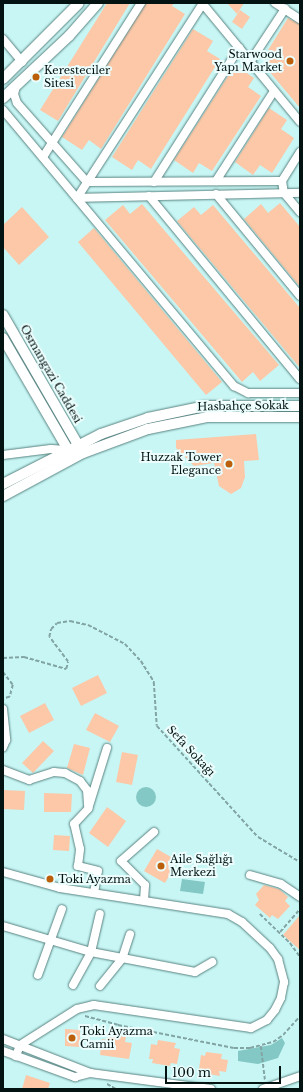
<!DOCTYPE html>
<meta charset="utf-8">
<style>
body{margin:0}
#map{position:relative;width:303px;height:1092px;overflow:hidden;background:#c8f6f4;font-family:"Libre Baskerville",serif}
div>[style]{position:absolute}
.green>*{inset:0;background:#83c8c5}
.round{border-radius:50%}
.building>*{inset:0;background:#fcc8a8}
.path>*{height:1.5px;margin-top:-0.75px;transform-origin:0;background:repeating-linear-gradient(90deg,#82a5a4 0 4px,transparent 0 6px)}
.roads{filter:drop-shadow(0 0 1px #588381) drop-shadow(0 0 1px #588381)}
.minor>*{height:8px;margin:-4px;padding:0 4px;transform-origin:4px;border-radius:4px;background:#fff}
.major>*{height:10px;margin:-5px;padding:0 5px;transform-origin:5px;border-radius:5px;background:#fff}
.dots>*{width:11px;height:11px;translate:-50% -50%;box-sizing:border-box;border:2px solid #ebfdfc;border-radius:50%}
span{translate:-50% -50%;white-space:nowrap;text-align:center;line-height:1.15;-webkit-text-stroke:4px #ebfdfc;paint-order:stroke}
.poi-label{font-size:11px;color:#031312}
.right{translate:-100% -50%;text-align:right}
.left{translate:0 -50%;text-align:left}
.street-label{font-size:11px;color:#031312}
.frame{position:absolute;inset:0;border:4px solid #031312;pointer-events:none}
.scale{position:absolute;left:165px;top:1066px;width:116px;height:18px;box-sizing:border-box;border:2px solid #031312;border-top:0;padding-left:5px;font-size:12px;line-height:14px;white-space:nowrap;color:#031312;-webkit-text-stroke:3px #ebfdfc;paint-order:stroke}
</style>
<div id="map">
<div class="green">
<i class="round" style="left:136px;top:787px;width:20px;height:20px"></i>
<i style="clip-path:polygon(182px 879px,205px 882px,203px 894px,180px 891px)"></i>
<i style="clip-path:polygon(282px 1038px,285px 1043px,278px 1058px,258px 1064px,238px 1061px,238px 1051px,271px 1045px)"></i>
</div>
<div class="building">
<i style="clip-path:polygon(107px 3px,130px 3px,58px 121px,40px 110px)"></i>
<i style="clip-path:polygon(146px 3px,174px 3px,172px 6px,185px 14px,101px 149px,89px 140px,82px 150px,62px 137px)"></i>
<i style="clip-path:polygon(227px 3px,244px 3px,237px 14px)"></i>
<i style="clip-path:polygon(240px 10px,250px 17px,242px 29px,232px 22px)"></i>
<i style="clip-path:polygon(288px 18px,300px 24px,300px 108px,263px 64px,275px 55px,268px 50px)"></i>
<i style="clip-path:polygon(193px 29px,213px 41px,207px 51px,220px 59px,151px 169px,138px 160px,132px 170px,112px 157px)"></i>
<i style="clip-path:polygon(235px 65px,254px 78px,248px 87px,261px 96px,212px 171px,199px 163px,193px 173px,174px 160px)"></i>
<i style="clip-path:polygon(269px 108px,287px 120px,281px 129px,294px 138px,272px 173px,260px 165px,253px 175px,235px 162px)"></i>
<i style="clip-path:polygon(280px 203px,300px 227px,300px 287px,244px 219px,261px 204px,268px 213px)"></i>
<i style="clip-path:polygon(142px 204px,279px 365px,260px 381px,253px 372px,242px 382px,105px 220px,123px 205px,130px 214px)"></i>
<i style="clip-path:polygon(213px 205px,300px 308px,300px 368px,177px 221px,194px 207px,201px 215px)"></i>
<i style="clip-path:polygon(22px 207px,49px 237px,19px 265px,3px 247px,3px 225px)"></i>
<i style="clip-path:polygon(94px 228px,222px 382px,206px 395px,78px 242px)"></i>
<i style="clip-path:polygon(256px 434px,259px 460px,244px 461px,245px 477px,241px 488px,231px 494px,219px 486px,214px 463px,194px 466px,176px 448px,176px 440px)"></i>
<i style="clip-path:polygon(98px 675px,107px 693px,81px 706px,72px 688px)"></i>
<i style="clip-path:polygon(45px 703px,54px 720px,29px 733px,20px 716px)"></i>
<i style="clip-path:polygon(95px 713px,119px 726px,110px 742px,86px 730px)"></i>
<i style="clip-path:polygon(43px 741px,54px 751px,33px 773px,22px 763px)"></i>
<i style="clip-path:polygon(74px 744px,90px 748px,83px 775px,67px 768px)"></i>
<i style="clip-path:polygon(122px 752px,138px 755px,132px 785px,116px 782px)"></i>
<i style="clip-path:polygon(3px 790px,25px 791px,24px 810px,3px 809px)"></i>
<i style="clip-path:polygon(44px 793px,72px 794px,71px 812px,44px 812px)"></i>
<i style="clip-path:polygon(107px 807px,126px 821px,108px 847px,89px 833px)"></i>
<i style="clip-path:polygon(54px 835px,70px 836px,69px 851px,53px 850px)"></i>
<i style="clip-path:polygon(157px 849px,178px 861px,165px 883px,144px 871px)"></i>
<i style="clip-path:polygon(264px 885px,279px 889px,288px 897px,285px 901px,290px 906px,278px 919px,272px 915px,270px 918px,255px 905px,259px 900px,256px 894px)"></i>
<i style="clip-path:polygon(300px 915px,300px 950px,283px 935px)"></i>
<i style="clip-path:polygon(65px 1029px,80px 1030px,80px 1047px,65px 1046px)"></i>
<i style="clip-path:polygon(108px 1034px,126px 1037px,125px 1042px,132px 1043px,129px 1059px,100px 1055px,102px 1039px,107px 1040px)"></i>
<i style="clip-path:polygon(158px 1040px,176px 1043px,174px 1048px,180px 1049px,177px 1064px,171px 1063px,170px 1066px,152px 1063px,153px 1059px,149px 1059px,151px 1044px,157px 1045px)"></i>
<i style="clip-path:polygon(206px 1052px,222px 1054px,221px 1059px,228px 1060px,226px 1072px,219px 1071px,220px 1076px,203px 1073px,203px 1069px,199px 1069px,201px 1055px,205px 1056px)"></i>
<i style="clip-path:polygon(26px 1075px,50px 1083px,48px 1089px,22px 1089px)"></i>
</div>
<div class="path">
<i style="left:3px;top:658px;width:21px;rotate:-3deg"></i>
<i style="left:24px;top:657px;width:44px;rotate:15.9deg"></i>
<i style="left:66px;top:669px;width:7px;rotate:-74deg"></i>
<i style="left:68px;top:662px;width:31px;rotate:-127deg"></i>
<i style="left:49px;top:637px;width:8px;rotate:-76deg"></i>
<i style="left:51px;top:629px;width:8px;rotate:-45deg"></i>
<i style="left:57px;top:623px;width:13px;rotate:-9deg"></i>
<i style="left:70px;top:621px;width:18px;rotate:13deg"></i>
<i style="left:88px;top:625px;width:42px;rotate:27.2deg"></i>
<i style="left:125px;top:644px;width:23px;rotate:47deg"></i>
<i style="left:141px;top:661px;width:25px;rotate:58deg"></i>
<i style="left:154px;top:682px;width:44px;rotate:86.1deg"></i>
<i style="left:157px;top:726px;width:150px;rotate:47.7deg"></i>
<i style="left:258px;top:837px;width:49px;rotate:30.8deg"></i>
<i style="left:3px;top:672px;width:16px;rotate:52deg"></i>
<i style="left:13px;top:685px;width:12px;rotate:104deg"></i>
<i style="left:10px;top:697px;width:7px;rotate:164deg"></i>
<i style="left:260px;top:914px;width:42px;rotate:44deg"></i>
<i style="left:290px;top:943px;width:17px;rotate:54deg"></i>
<i style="left:280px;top:932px;width:30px;rotate:-49deg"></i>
<i style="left:85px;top:1016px;width:34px;rotate:15deg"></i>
<i style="left:118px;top:1025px;width:118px;rotate:11.2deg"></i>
<i style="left:234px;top:1048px;width:16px"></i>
<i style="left:250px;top:1048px;width:24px;rotate:-15deg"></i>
<i style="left:273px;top:1042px;width:12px;rotate:-35deg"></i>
<i style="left:283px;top:1035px;width:25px;rotate:-48deg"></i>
<i style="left:261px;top:1046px;width:34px;rotate:83deg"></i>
<i style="left:107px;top:1084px;width:10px;rotate:29deg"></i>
</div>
<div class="roads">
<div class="minor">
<i style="left:202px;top:3px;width:154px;rotate:50.5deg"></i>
<i style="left:275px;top:3px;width:30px;rotate:33deg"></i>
<i style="left:3px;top:39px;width:30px;rotate:50deg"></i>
<i style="left:250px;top:62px;width:64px;rotate:-56.6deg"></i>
<i style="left:16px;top:86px;width:8px;rotate:104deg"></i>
<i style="left:14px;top:94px;width:9px;rotate:72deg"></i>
<i style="left:17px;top:103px;width:106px;rotate:48.5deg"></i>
<i style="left:87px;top:182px;width:195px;rotate:-0.3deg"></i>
<i style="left:3px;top:110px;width:360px;rotate:50.1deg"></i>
<i style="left:234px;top:386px;width:16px;rotate:27deg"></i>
<i style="left:248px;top:393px;width:52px"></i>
<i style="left:300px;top:152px;width:34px;rotate:122deg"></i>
<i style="left:282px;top:181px;width:12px;rotate:81deg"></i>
<i style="left:284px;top:193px;width:25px;rotate:50deg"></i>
<i style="left:43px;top:157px;width:183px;rotate:-57.5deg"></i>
<i style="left:216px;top:181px;width:107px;rotate:-57.2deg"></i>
<i style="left:154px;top:182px;width:159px;rotate:-57.6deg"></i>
<i style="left:216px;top:194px;width:132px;rotate:50.5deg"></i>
<i style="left:149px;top:196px;width:237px;rotate:50.5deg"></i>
<i style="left:77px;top:198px;width:232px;rotate:-57.1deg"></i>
<i style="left:77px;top:198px;width:223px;rotate:-1.3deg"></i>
<i style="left:3px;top:455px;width:48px;rotate:-7.1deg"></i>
<i style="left:51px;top:449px;width:17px;rotate:3deg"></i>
<i style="left:3px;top:709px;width:31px;rotate:84deg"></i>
<i style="left:6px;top:740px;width:8px;rotate:113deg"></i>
<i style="left:3px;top:770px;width:28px;rotate:21deg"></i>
<i style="left:29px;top:780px;width:26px;rotate:-18deg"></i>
<i style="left:54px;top:772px;width:11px;rotate:5deg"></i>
<i style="left:65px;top:773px;width:17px;rotate:28deg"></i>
<i style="left:80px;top:781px;width:11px;rotate:52deg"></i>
<i style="left:87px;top:790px;width:15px;rotate:86deg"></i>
<i style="left:3px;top:872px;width:59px;rotate:15.7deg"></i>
<i style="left:60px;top:888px;width:170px;rotate:8.8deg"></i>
<i style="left:228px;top:914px;width:16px;rotate:30deg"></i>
<i style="left:242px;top:922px;width:38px;rotate:43deg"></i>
<i style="left:270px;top:948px;width:14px;rotate:54deg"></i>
<i style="left:278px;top:959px;width:24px;rotate:75deg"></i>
<i style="left:284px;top:982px;width:16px;rotate:101deg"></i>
<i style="left:281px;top:998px;width:13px;rotate:117deg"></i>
<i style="left:275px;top:1010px;width:13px;rotate:129deg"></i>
<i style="left:267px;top:1020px;width:18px;rotate:153deg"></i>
<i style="left:251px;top:1028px;width:159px;rotate:-171.7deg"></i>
<i style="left:94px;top:1005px;width:17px;rotate:167deg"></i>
<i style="left:77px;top:1009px;width:67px;rotate:147.7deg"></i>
<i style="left:20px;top:1045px;width:12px;rotate:110deg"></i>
<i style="left:250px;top:875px;width:32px;rotate:16deg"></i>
<i style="left:281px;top:884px;width:23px;rotate:34deg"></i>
<i style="left:94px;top:893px;width:22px;rotate:-80deg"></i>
<i style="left:98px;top:871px;width:21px;rotate:-166deg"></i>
<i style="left:78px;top:866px;width:17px;rotate:-83deg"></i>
<i style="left:80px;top:849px;width:26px;rotate:-103deg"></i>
<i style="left:74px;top:824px;width:21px;rotate:-47deg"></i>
<i style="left:88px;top:809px;width:64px;rotate:-72.7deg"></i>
<i style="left:144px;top:900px;width:15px;rotate:-86deg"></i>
<i style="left:145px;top:885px;width:34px;rotate:-135deg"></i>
<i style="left:121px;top:861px;width:44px;rotate:-41.3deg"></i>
<i style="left:3px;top:926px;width:92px;rotate:16.5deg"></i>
<i style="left:91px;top:952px;width:106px;rotate:10.9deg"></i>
<i style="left:195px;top:972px;width:20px;rotate:-30deg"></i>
<i style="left:38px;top:975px;width:70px;rotate:-70deg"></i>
<i style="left:73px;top:985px;width:38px;rotate:-61deg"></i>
<i style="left:91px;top:952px;width:39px;rotate:-77deg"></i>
<i style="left:100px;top:986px;width:35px;rotate:-51deg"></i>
<i style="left:122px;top:959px;width:26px;rotate:-72deg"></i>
<i style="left:3px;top:1039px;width:93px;rotate:21.3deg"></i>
<i style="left:90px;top:1073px;width:122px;rotate:7.5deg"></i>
<i style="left:3px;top:1051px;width:77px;rotate:19.9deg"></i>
<i style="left:75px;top:1077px;width:16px;rotate:-15deg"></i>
<i style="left:263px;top:1089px;width:39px;rotate:-19deg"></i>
</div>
<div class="major">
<i style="left:3px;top:79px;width:107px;rotate:-45deg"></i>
<i style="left:3px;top:98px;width:91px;rotate:-43.2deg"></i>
<i style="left:69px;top:36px;width:44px;rotate:-48.7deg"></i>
<i style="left:3px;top:315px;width:156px;rotate:60deg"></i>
<i style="left:3px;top:338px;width:135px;rotate:59.8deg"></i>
<i style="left:3px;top:484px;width:110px;rotate:-27deg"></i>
<i style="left:101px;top:434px;width:50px;rotate:-18.8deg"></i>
<i style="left:148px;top:418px;width:58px;rotate:-11.9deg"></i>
<i style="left:205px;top:406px;width:95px"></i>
<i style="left:3px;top:496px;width:91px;rotate:-28.3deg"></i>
<i style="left:83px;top:453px;width:69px;rotate:-20.3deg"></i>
<i style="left:148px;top:429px;width:60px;rotate:-11.5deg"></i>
<i style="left:207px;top:417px;width:93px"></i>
</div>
</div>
<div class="dots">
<i style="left:290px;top:61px;background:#bb5f0a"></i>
<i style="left:36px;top:77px;background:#bb5f0a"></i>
<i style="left:229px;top:464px;background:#bb5f0a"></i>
<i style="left:161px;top:866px;background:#bb5f0a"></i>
<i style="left:50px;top:879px;background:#bb5f0a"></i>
<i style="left:72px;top:1038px;background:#bb5f0a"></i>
</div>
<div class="poi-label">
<span class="right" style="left:282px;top:61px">Starwood<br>Yapı Market</span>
<span class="left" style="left:44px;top:77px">Keresteciler<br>Sitesi</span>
<span class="right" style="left:221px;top:464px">Huzzak Tower<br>Elegance</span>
<span class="left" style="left:170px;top:866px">Aile Sağlığı<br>Merkezi</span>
<span class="left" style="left:58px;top:879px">Toki Ayazma</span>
<span class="left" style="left:80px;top:1038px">Toki Ayazma<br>Camii</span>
</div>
<div class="street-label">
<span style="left:51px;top:374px;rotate:60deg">Osmangazi Caddesi</span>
<span style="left:243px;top:406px;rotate:-1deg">Hasbahçe Sokak</span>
<span style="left:191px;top:751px;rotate:47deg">Sefa Sokağı</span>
</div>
<div class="frame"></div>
<div class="scale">100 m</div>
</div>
